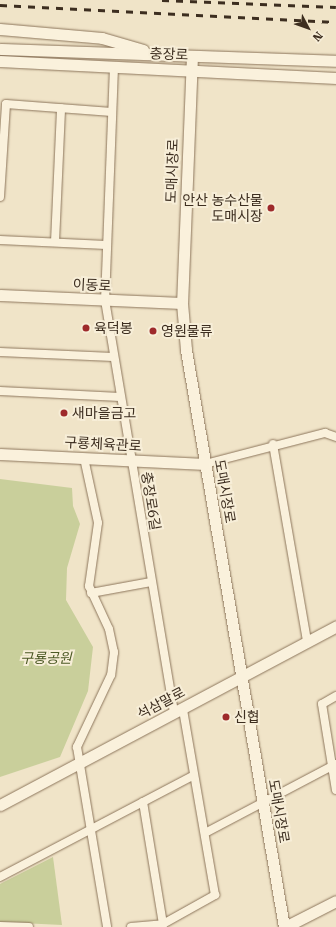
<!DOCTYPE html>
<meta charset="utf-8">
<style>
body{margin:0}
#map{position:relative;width:336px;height:927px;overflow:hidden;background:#f0e4c8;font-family:"Roboto Serif","Noto Sans KR",serif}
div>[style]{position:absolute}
.green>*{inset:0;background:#c9cf9b}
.roads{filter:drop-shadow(0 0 1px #8d765c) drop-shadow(0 0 1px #8d765c)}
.street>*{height:8px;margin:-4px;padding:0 4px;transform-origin:4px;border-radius:4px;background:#faf1dc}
.secondary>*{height:11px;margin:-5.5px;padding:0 5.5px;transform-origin:5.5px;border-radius:5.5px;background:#faf1dc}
.rail>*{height:2.5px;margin-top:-1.25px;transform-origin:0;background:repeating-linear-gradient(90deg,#3d2e20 0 7px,transparent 0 14px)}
.dots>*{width:11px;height:11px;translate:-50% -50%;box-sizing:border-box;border:2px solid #f7eed8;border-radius:50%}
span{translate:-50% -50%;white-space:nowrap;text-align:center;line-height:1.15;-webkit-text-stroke:4px #f7eed8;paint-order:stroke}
.street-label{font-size:14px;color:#3d2e20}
.poi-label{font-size:14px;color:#3d2e20}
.right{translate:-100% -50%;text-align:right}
.left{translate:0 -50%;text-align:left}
.park-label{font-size:14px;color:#4d5a26;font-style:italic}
.north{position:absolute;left:288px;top:8px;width:40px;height:40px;-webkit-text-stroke:3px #f7eed8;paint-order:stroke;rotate:131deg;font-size:11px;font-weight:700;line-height:16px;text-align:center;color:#3d2e20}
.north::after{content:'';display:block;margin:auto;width:14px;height:18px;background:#3d2e20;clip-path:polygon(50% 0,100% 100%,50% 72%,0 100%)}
</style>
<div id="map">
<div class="green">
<i style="clip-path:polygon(0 479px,72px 488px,73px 506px,80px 524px,67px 568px,66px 600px,93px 647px,88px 691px,60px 757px,0 777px)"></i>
<i style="clip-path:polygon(53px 857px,62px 925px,0 922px,0 884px)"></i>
</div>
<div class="roads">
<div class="street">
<i style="left:114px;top:67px;width:233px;rotate:92.2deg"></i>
<i style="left:105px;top:300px;width:419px;rotate:80.5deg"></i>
<i style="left:0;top:197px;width:93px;rotate:-86.3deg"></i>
<i style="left:6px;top:104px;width:106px;rotate:4.3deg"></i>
<i style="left:0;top:240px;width:106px;rotate:2.7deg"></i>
<i style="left:55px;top:242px;width:134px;rotate:-87.4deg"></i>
<i style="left:0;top:352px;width:113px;rotate:2.5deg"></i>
<i style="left:0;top:391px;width:120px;rotate:2.9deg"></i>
<i style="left:273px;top:444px;width:200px;rotate:80.2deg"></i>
<i style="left:84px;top:458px;width:66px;rotate:77.8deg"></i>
<i style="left:98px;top:523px;width:64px;rotate:98.1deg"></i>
<i style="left:89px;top:586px;width:47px;rotate:65.1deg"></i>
<i style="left:109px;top:629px;width:24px;rotate:78deg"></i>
<i style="left:114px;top:652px;width:23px;rotate:97deg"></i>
<i style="left:111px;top:675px;width:80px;rotate:115.3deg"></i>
<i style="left:77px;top:747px;width:182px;rotate:80.5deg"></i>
<i style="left:205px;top:464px;width:124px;rotate:-14.5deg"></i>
<i style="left:325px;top:433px;width:12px;rotate:20deg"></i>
<i style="left:91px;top:593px;width:61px;rotate:-10.4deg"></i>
<i style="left:336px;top:696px;width:16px;rotate:150deg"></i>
<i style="left:322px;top:704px;width:87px;rotate:80.8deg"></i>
<i style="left:143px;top:802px;width:124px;rotate:80.7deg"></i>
<i style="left:205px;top:833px;width:148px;rotate:-27.8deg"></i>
<i style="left:0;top:877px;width:219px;rotate:-27.7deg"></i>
<i style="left:0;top:926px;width:29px;rotate:2deg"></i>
<i style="left:131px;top:927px;width:32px;rotate:-5deg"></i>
<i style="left:163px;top:924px;width:60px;rotate:-29.1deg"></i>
<i style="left:215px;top:895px;width:189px;rotate:-99.8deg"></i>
</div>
<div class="secondary">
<i style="left:0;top:29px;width:102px;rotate:5deg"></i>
<i style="left:102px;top:38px;width:43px;rotate:16.3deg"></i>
<i style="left:0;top:49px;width:336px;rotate:2deg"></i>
<i style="left:192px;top:56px;width:247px;rotate:92.3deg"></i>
<i style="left:182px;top:303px;width:47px;rotate:85.1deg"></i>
<i style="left:186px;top:350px;width:585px;rotate:80.36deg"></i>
<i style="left:0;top:61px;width:336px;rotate:2.9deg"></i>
<i style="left:0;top:295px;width:182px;rotate:2.5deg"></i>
<i style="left:0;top:454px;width:205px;rotate:2.8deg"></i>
<i style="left:0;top:805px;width:381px;rotate:-28deg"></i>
<i style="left:285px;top:927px;width:57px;rotate:-27deg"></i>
</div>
</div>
<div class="rail">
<i style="left:162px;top:0;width:174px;rotate:2.3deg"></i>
<i style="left:0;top:5px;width:336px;rotate:2.9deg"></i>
</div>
<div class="dots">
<i style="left:271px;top:208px;background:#9e2a2b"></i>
<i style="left:86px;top:328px;background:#9e2a2b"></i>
<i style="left:153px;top:331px;background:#9e2a2b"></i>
<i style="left:64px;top:413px;background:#9e2a2b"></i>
<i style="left:226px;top:717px;background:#9e2a2b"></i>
</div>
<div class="street-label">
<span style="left:169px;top:54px;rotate:2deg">충장로</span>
<span style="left:172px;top:171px;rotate:-88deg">도매시장로</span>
<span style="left:92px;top:285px;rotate:3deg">이동로</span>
<span style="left:103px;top:444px;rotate:3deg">구룡체육관로</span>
<span style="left:225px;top:491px;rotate:80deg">도매시장로</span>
<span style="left:151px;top:501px;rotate:81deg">충장로6길</span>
<span style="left:161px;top:703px;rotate:-28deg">석삼말로</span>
<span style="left:279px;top:811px;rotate:80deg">도매시장로</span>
</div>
<div class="poi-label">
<span class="right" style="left:263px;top:208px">안산 농수산물<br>도매시장</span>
<span class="left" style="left:94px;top:328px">육덕봉</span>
<span class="left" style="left:161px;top:331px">영원물류</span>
<span class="left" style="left:72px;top:413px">새마을금고</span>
<span class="left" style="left:234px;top:717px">신협</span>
</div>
<div class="park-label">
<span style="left:46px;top:658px">구룡공원</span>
</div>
<div class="north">N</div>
</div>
